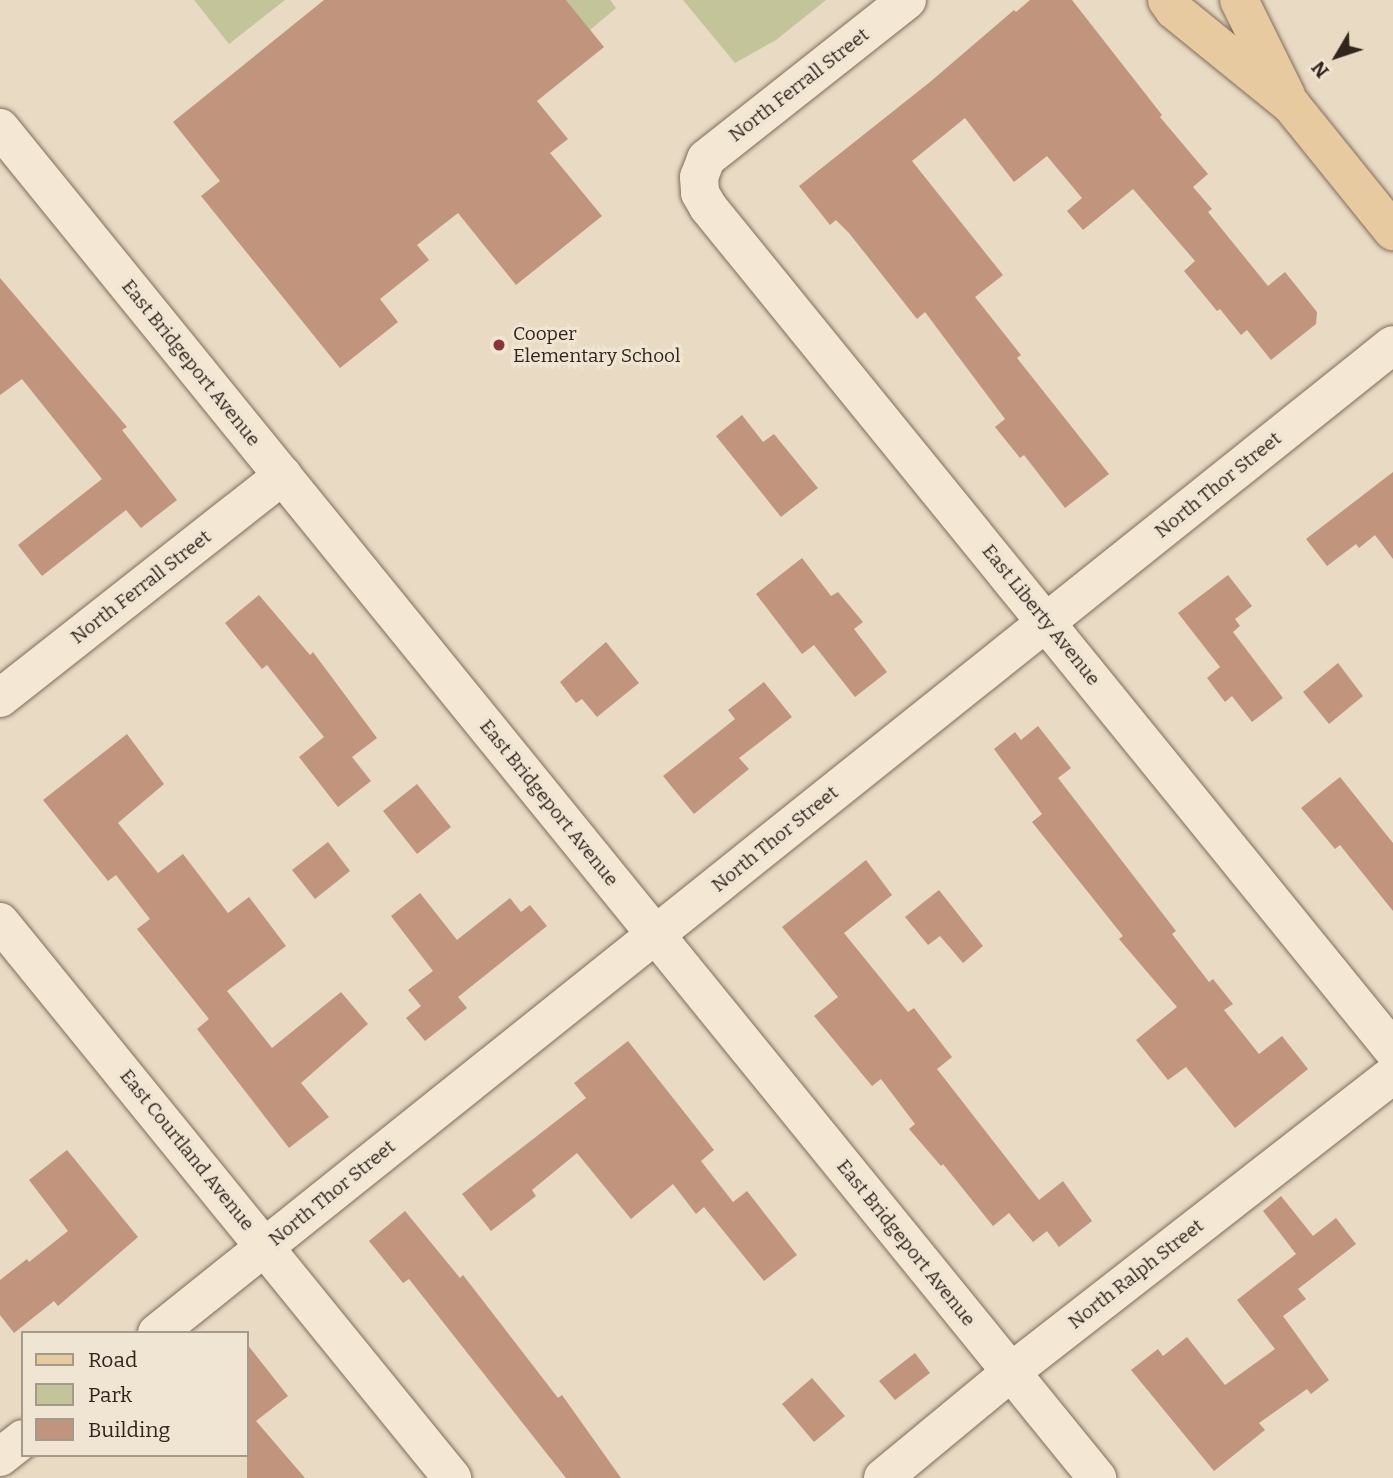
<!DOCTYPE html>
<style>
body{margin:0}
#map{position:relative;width:1393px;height:1478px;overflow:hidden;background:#e8dac3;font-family:Bitter,serif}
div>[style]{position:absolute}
.green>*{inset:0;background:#c3c499}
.building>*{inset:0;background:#c1947e}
.roads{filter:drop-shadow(0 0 2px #806c5c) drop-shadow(0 0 2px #806c5c)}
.minor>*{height:38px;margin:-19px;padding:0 19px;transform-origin:19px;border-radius:19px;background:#f4e8d5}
.major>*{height:38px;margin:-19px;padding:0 19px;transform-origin:19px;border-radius:19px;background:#e7ca9f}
.dots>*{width:19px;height:19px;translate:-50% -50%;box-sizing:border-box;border:4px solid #f0e5d2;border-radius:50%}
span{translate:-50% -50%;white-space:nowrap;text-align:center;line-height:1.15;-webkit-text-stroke:6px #f0e5d2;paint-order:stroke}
.street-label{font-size:19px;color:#31261e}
.poi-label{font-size:19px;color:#31261e}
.left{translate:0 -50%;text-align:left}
.legend{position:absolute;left:21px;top:1331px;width:228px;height:126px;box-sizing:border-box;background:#f0e5d2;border:2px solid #a4998a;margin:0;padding:9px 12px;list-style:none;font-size:21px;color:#31261e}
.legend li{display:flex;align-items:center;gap:14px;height:35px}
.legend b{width:35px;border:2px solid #a4998a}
.north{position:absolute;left:1302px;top:21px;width:70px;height:70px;-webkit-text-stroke:5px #f0e5d2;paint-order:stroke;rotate:231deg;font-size:19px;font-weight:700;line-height:28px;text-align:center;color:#31261e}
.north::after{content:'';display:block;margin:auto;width:24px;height:32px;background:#31261e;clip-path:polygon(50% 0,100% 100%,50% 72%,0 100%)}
</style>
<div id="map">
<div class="green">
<i style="clip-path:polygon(194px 0,285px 0,229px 44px)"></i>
<i style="clip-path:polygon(566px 0,610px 0,616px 8px,590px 30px)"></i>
<i style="clip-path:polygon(683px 0,826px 0,776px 40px,735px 63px)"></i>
</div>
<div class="building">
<i style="clip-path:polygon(324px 0,566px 0,604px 47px,537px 101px,568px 139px,550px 153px,602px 216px,516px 285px,458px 213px,417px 245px,429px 260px,380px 299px,398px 322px,340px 368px,201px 196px,220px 181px,173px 122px)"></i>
<i style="clip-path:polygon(1030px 0,1072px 0,1162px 115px,1160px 117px,1208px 174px,1193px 187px,1212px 209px,1208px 212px,1268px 286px,1285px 272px,1317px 312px,1316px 324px,1271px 360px,1247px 330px,1241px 335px,1220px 309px,1217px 311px,1184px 271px,1195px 261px,1133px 189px,1083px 230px,1067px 211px,1082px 198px,1047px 156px,1014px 182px,965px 118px,912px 161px,1003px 275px,975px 297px,1021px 355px,1017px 358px,1109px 474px,1065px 508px,1024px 455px,1020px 458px,995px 427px,1005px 419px,925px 312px,917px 319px,849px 233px,836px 220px,830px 225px,799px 186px,930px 82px,1014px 10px,1016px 12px)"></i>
<i style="clip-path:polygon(0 278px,127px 427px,122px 430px,177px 500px,141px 528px,126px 510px,42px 576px,18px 545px,102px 479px,22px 379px,0 395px)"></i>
<i style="clip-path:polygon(742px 415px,763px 442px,774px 434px,818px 488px,781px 517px,716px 436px)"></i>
<i style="clip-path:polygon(1393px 472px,1393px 559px,1375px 535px,1359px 548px,1356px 544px,1327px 566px,1306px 539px)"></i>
<i style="clip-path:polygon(802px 558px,831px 596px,838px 592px,863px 622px,854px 629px,887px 672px,855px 697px,814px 645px,802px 654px,756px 594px)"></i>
<i style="clip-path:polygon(1228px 575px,1252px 606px,1235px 619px,1240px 626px,1233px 632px,1283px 698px,1252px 722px,1232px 696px,1225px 702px,1207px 678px,1220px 667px,1178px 613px)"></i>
<i style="clip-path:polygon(259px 595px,310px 655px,313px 652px,377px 738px,352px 757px,371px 781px,338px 807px,299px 757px,324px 737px,267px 665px,262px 669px,225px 623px)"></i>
<i style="clip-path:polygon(606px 642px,639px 683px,597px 717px,582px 699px,576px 703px,560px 682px)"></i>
<i style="clip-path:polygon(1338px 663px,1363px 696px,1329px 724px,1303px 692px)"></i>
<i style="clip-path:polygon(764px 682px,792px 717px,739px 758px,749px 769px,694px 814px,663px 776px,735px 719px,728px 710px)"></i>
<i style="clip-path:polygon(1038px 726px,1071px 768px,1058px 778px,1176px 931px,1172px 934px,1209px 982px,1213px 979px,1233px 1004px,1224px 1010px,1259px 1054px,1282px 1036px,1308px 1069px,1235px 1128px,1186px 1067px,1168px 1080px,1136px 1040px,1177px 1007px,1119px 939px,1123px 936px,1032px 822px,1042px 814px,994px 749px,1015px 732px,1021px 740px)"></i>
<i style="clip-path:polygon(127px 734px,164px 784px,118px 823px,158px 873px,183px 854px,228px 913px,249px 897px,286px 946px,227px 991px,272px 1048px,341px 992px,368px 1024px,301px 1083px,329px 1117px,289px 1148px,197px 1029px,209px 1019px,137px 929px,150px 919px,116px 875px,108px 881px,43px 800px)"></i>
<i style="clip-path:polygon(1340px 777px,1393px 843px,1393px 911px,1340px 845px,1335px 849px,1301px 808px)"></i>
<i style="clip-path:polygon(417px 784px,451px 827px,417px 854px,383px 811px)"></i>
<i style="clip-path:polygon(328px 842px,350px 871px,315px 899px,292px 870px)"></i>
<i style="clip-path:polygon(866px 860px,892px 895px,844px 933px,908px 1012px,914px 1008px,952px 1057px,937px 1069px,1039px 1200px,1063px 1181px,1092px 1221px,1059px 1247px,1047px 1231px,1033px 1242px,1009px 1213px,993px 1226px,943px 1164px,941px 1166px,909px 1129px,915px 1124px,881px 1079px,872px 1086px,814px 1016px,838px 997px,782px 927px)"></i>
<i style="clip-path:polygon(939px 890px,983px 946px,963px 963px,940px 936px,928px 945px,905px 917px)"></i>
<i style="clip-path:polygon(420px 893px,457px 940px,510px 898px,521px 912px,530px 905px,547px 926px,458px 997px,467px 1008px,425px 1041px,406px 1018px,421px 1006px,408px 990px,433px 971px,391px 916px)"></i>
<i style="clip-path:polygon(628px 1041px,714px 1150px,701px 1161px,733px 1202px,747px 1191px,797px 1255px,764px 1281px,704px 1207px,696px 1214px,673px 1184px,631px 1219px,577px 1153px,532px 1190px,536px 1196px,491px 1231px,462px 1194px,586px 1098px,574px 1083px)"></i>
<i style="clip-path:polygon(67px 1150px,138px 1237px,58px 1306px,54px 1301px,14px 1333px,0 1315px,0 1280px,27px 1259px,29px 1262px,68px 1231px,29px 1180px)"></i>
<i style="clip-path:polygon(1281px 1196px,1313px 1236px,1336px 1218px,1356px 1244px,1298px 1289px,1306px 1299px,1283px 1316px,1329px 1380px,1311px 1394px,1307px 1389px,1259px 1423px,1265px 1430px,1214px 1471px,1131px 1370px,1158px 1349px,1163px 1356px,1187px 1337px,1225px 1385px,1275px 1349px,1237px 1300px,1296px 1254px,1263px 1211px)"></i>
<i style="clip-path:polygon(405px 1211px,460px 1278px,463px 1275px,558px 1398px,562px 1395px,621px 1478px,566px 1478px,409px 1279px,403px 1283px,369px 1241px)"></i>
<i style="clip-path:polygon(247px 1344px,288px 1396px,256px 1421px,305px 1478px,247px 1478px)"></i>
<i style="clip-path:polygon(915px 1353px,930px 1373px,895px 1400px,879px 1381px)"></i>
<i style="clip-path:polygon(812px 1378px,845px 1416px,814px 1442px,782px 1404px)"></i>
</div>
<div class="roads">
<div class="minor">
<i style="left:907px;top:0;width:256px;rotate:141.7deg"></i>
<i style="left:706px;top:159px;width:19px;rotate:111deg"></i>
<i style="left:699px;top:177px;width:16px;rotate:86deg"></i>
<i style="left:700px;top:193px;width:16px;rotate:60deg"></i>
<i style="left:708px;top:207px;width:1086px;rotate:50.9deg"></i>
<i style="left:0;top:128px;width:1740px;rotate:50.9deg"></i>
<i style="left:0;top:698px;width:360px;rotate:-38.2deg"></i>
<i style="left:0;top:922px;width:717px;rotate:50.89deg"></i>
<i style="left:157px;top:1333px;width:1582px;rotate:-38.64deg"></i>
<i style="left:0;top:1457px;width:29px;rotate:-38deg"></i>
<i style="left:883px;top:1478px;width:166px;rotate:-39.6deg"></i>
<i style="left:1011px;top:1372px;width:484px;rotate:-37.9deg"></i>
</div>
<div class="major">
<i style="left:1167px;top:0;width:12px;rotate:55deg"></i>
<i style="left:1174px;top:10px;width:152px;rotate:39.1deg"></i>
<i style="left:1292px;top:106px;width:161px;rotate:51.1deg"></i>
<i style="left:1239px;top:0;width:106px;rotate:63.7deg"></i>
</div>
</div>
<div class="dots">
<i style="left:499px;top:345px;background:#87343b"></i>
</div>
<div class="street-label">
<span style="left:799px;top:85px;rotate:-38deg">North Ferrall Street</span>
<span style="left:191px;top:363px;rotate:51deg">East Bridgeport Avenue</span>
<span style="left:1218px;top:485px;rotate:-39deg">North Thor Street</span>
<span style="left:141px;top:587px;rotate:-38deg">North Ferrall Street</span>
<span style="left:1041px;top:615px;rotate:51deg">East Liberty Avenue</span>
<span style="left:549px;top:803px;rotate:51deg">East Bridgeport Avenue</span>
<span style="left:775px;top:839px;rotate:-39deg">North Thor Street</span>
<span style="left:187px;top:1150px;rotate:51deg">East Courtland Avenue</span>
<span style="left:332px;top:1193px;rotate:-39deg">North Thor Street</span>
<span style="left:906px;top:1243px;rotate:51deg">East Bridgeport Avenue</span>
<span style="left:1136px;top:1274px;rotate:-38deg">North Ralph Street</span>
</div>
<div class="poi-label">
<span class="left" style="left:513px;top:345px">Cooper<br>Elementary School</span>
</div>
<ul class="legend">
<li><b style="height:9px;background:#e7ca9f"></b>Road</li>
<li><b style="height:19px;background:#c3c499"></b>Park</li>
<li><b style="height:19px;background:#c1947e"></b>Building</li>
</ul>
<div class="north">N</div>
</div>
